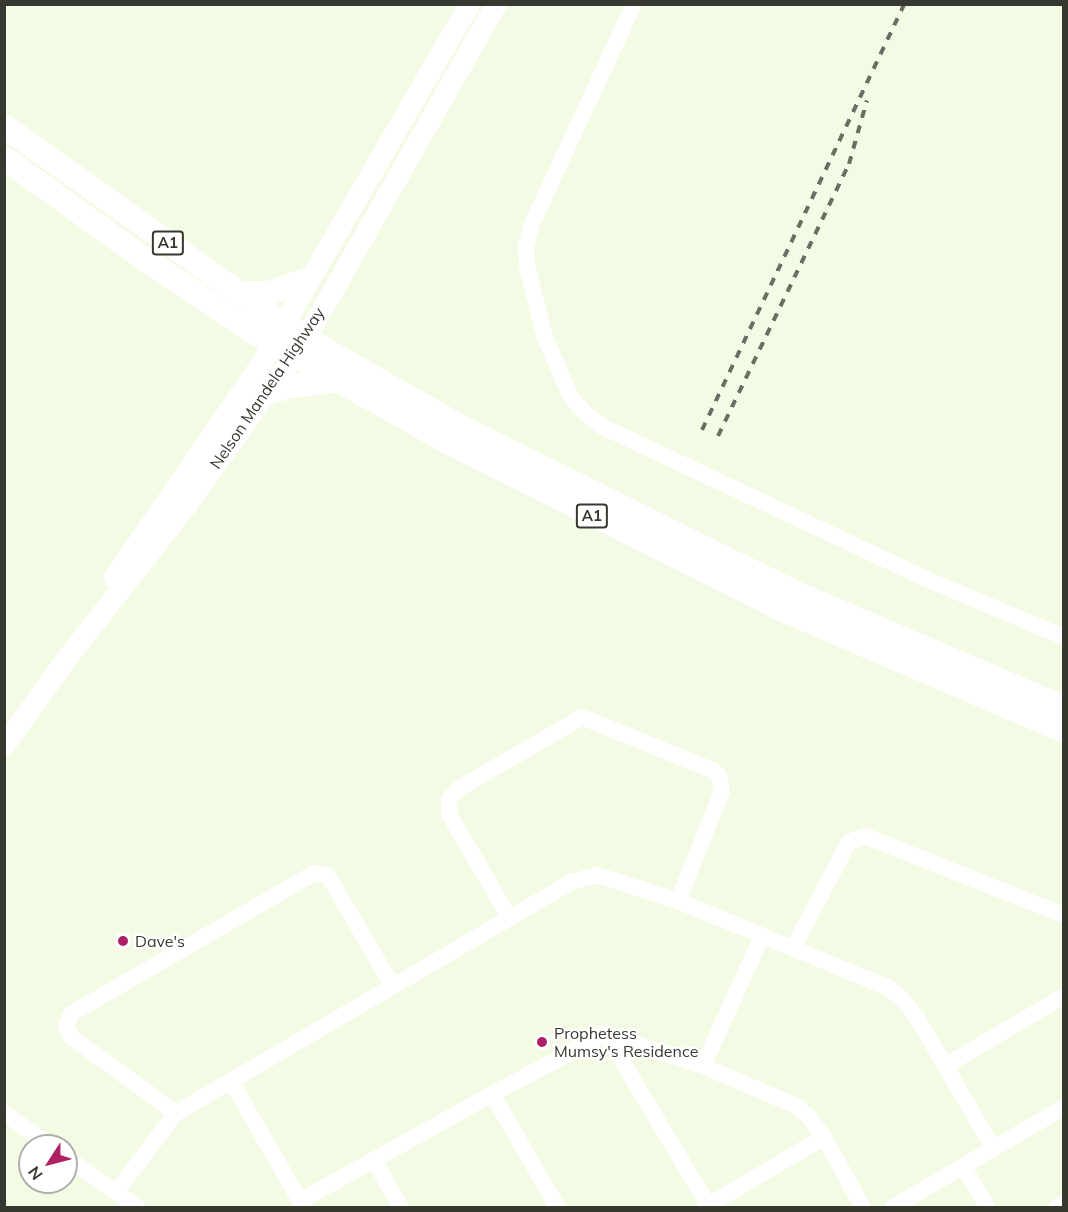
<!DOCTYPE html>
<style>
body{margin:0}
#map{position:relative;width:1068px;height:1212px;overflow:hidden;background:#f4fbe5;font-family:Mulish,sans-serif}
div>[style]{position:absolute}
.minor>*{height:16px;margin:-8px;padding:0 8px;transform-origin:8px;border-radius:8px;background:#fff}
.major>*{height:21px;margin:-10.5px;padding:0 10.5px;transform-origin:10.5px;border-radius:10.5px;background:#fff}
.highway>*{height:24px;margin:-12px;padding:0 12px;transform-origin:12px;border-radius:12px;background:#fff}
.rail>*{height:4px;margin-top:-2px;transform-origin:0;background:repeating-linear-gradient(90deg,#6a6e62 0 8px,transparent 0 16px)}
.dots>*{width:16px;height:16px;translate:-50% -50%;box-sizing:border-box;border:3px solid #fff;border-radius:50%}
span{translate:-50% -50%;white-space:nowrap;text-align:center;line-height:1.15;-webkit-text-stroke:4.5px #fff;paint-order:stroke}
.shield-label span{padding:2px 4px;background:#fff;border:2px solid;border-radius:4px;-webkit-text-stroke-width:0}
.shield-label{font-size:15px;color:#363930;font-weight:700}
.street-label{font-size:16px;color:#363930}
.poi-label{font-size:16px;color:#363930}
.left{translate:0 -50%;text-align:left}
.frame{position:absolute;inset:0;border:6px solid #363930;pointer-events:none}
.north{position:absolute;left:18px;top:1134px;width:60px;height:60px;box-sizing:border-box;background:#fff;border:2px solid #afb0ac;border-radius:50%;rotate:234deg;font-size:16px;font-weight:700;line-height:24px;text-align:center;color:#363930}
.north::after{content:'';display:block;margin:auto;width:21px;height:27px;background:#ac2264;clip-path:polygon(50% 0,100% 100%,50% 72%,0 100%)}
</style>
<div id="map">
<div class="minor">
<i style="left:634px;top:4px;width:242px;rotate:114.9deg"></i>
<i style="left:532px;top:224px;width:23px;rotate:105deg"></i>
<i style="left:526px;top:246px;width:20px;rotate:87deg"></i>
<i style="left:527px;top:266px;width:74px;rotate:76deg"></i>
<i style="left:545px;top:338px;width:64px;rotate:66.2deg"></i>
<i style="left:571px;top:397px;width:21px;rotate:49deg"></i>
<i style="left:585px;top:413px;width:21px;rotate:39deg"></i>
<i style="left:601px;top:426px;width:359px;rotate:25.2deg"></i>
<i style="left:926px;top:579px;width:150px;rotate:22.8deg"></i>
<i style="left:509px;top:917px;width:119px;rotate:-120.2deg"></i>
<i style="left:449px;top:814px;width:14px;rotate:-90deg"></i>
<i style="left:449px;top:800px;width:14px;rotate:-51deg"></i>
<i style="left:458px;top:789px;width:143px;rotate:-30.1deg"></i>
<i style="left:582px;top:717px;width:143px;rotate:22.2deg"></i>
<i style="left:714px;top:771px;width:7px;rotate:45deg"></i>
<i style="left:719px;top:776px;width:15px;rotate:79deg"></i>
<i style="left:722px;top:791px;width:118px;rotate:111.8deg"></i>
<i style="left:793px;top:948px;width:120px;rotate:-62.2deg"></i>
<i style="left:849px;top:842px;width:17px;rotate:-21deg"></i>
<i style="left:865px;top:836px;width:214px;rotate:21.7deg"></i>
<i style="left:606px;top:1034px;width:199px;rotate:59.2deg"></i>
<i style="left:703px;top:1066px;width:143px;rotate:-65.6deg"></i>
<i style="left:945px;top:1066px;width:138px;rotate:-30.5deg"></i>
<i style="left:231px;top:1081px;width:146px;rotate:60.1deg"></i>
<i style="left:492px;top:1094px;width:132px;rotate:59.9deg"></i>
<i style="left:4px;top:1113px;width:57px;rotate:35.1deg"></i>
<i style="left:176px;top:1113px;width:130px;rotate:-144.1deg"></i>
<i style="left:71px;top:1037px;width:12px;rotate:-114deg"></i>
<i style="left:66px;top:1026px;width:13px;rotate:-67deg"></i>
<i style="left:71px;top:1014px;width:281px;rotate:-30.1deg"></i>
<i style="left:314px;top:873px;width:12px;rotate:9deg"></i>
<i style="left:326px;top:875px;width:6px;rotate:45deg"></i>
<i style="left:330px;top:879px;width:123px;rotate:59.7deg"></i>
<i style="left:66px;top:1157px;width:88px;rotate:35.3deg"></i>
<i style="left:374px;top:1160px;width:55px;rotate:60.6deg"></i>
<i style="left:963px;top:1166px;width:49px;rotate:59.2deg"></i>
<i style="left:116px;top:1192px;width:99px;rotate:-52.8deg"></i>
<i style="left:176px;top:1113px;width:458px;rotate:-30.3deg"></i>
<i style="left:571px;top:882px;width:27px;rotate:-15deg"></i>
<i style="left:597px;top:875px;width:85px;rotate:17.8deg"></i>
<i style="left:678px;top:901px;width:228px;rotate:22.4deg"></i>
<i style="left:889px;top:988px;width:16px;rotate:40deg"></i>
<i style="left:901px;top:998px;width:23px;rotate:50deg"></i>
<i style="left:916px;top:1016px;width:153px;rotate:59.7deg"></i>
<i style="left:300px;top:1201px;width:220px;rotate:-29.1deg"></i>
<i style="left:492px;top:1094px;width:129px;rotate:-27.8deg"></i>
<i style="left:606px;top:1034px;width:102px;rotate:18.3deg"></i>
<i style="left:703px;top:1066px;width:103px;rotate:23.3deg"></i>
<i style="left:798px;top:1107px;width:16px;rotate:43deg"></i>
<i style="left:810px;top:1118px;width:24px;rotate:54deg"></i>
<i style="left:824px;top:1137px;width:81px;rotate:61.2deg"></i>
<i style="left:704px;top:1208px;width:139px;rotate:-30.6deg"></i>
<i style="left:892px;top:1208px;width:199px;rotate:-30.4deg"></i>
<i style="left:1056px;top:1208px;width:9px;rotate:-32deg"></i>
</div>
<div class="major">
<i style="left:114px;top:577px;width:260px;rotate:-55.5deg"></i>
<i style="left:261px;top:363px;width:415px;rotate:-59.9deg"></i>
<i style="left:4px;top:745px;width:105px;rotate:-54.3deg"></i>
<i style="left:65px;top:660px;width:198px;rotate:-52deg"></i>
<i style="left:187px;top:504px;width:205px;rotate:-54.5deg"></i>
<i style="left:306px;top:337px;width:383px;rotate:-60.3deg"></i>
</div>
<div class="highway">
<i style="left:4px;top:126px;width:321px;rotate:35.4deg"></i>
<i style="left:266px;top:312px;width:75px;rotate:32.4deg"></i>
<i style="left:329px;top:352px;width:154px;rotate:29.6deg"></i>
<i style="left:463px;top:428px;width:364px;rotate:26.4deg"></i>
<i style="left:789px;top:590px;width:299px;rotate:23.2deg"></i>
<i style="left:4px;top:158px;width:171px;rotate:35.7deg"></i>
<i style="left:143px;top:258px;width:135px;rotate:33.8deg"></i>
<i style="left:255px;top:333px;width:215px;rotate:29.5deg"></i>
<i style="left:442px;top:439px;width:379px;rotate:26.6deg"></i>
<i style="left:781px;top:609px;width:308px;rotate:23.3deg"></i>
<i style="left:239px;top:293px;width:30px"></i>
<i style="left:269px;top:293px;width:42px;rotate:-19.3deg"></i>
<i style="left:267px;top:393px;width:24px;rotate:-17deg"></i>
<i style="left:290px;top:386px;width:46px;rotate:-6.2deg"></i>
</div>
<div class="rail">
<i style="left:702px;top:430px;width:471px;rotate:-64.6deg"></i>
<i style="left:718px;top:436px;width:302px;rotate:-64.3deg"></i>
<i style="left:849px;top:164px;width:66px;rotate:-74.3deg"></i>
</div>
<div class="dots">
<i style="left:123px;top:941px;background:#ac2264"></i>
<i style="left:542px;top:1042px;background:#ac2264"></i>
</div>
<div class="shield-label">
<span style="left:168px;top:243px">A1</span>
<span style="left:592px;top:516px">A1</span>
</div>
<div class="street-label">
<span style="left:267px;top:388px;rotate:-56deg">Nelson Mandela Highway</span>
</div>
<div class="poi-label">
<span class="left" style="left:135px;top:941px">Dave's</span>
<span class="left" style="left:554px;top:1042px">Prophetess<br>Mumsy's Residence</span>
</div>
<div class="frame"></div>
<div class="north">N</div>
</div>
